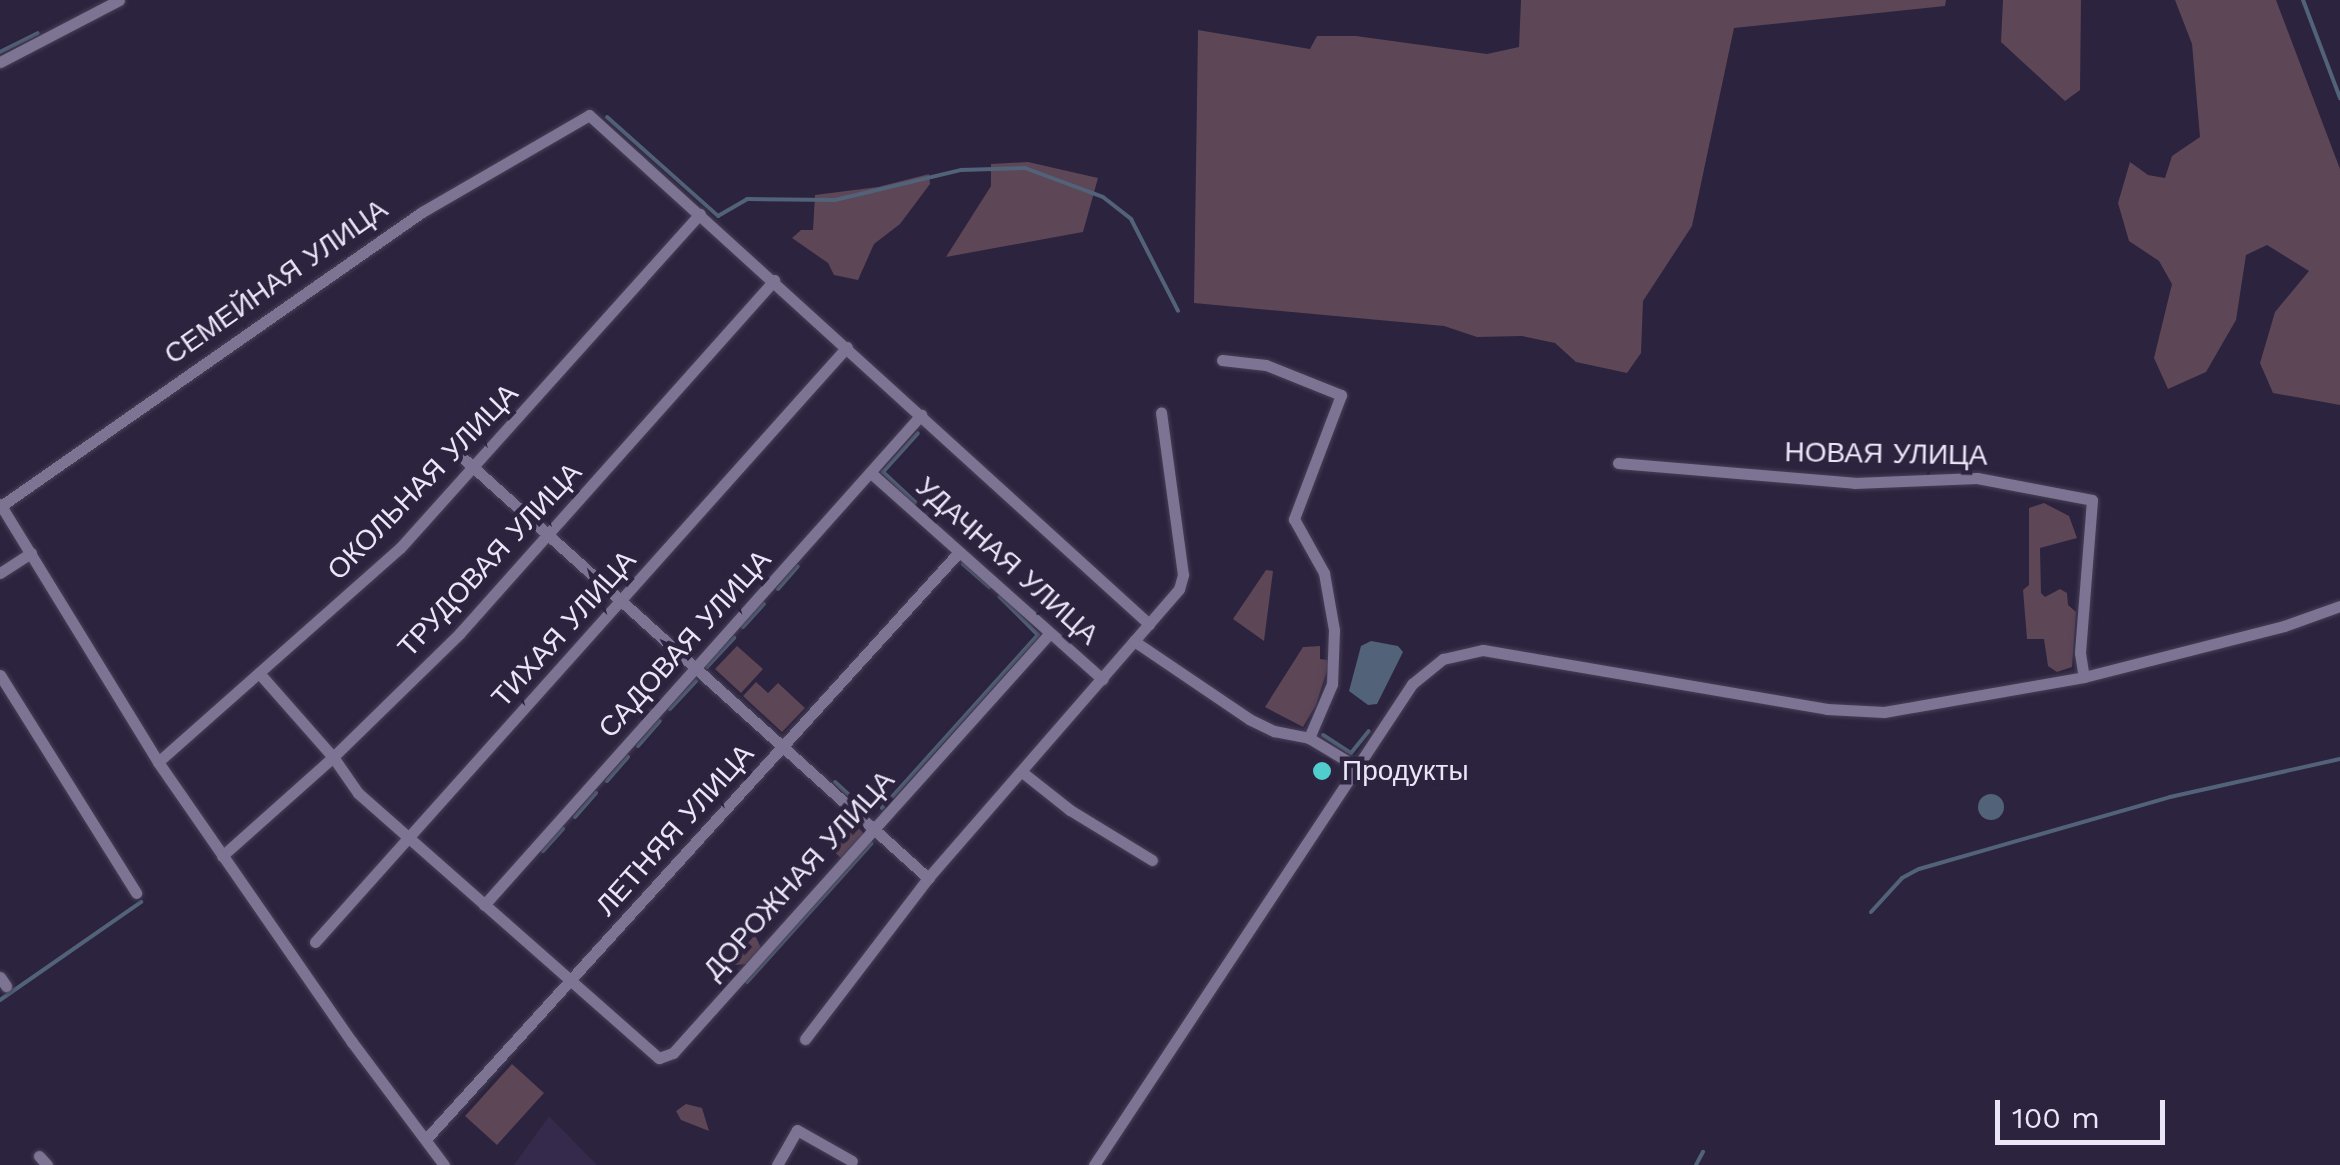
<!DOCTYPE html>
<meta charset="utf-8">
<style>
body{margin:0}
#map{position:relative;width:2340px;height:1165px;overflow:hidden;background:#2c233e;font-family:"Work Sans",sans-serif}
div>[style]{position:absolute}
.built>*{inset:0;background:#352a4b}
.green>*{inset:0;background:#5d4656}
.water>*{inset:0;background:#516279}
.round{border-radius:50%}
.stream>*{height:4px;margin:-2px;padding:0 2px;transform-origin:2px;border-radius:2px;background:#516279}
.roads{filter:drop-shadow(0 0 2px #484057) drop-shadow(0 0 2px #484057)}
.minor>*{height:11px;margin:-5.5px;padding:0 5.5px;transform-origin:5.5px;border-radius:5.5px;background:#7d7494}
.dots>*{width:28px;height:28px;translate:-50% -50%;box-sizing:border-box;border:5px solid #2c233e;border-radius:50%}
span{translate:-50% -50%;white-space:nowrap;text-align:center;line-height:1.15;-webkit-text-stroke:9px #2c233e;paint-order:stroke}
.street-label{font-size:28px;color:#eae5f7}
.poi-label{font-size:28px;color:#eae5f7}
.left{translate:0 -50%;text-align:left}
.scale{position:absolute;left:1995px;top:1100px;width:170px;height:45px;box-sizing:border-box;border:5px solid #eae5f7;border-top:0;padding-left:12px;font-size:30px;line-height:35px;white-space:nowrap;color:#eae5f7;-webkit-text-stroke:8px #2c233e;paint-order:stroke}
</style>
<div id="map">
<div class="built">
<i style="clip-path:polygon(549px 1116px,597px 1165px,514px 1165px)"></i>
</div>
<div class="green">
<i style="clip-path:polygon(1521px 0,1946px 0,1945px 6px,1734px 28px,1692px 226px,1643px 301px,1641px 353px,1627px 373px,1576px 362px,1555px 343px,1522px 336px,1477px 337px,1444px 326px,1194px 303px,1198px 30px,1310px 49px,1317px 36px,1356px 36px,1487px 54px,1519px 47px)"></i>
<i style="clip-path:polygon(2003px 0,2081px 0,2080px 90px,2065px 101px,2001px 42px)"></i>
<i style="clip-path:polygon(2175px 0,2276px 0,2340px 169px,2340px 405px,2273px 393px,2260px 363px,2275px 312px,2309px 271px,2267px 245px,2246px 255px,2236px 320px,2206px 372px,2168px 389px,2154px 358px,2172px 284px,2159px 261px,2129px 241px,2118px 203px,2130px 162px,2148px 175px,2165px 178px,2172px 156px,2200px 137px,2192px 44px)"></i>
<i style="clip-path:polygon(1028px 162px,1098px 178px,1083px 232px,946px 257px,991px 186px,991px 164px)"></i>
<i style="clip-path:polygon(929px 174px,930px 184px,900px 224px,874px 244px,858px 280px,834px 275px,828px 263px,792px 238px,801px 230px,813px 230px,815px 195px,878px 187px)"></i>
<i style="clip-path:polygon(2044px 503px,2069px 516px,2077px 538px,2040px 548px,2041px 593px,2045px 597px,2060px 589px,2067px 593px,2068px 605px,2076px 612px,2072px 667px,2057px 672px,2048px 666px,2044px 639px,2027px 639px,2023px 590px,2029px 585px,2029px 508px)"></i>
<i style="clip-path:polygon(1266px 570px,1273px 571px,1264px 641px,1233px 619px)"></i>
<i style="clip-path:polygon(737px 646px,763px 669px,741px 693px,715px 669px)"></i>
<i style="clip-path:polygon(1320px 646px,1320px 659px,1328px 660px,1328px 667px,1316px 705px,1303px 727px,1265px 707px,1303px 647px)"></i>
<i style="clip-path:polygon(756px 682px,768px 693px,778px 683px,805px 708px,782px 732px,743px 696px)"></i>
<i style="clip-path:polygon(861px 824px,865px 832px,841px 858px,830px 848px)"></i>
<i style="clip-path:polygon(755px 935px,761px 948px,746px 964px,735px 965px,731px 962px)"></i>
<i style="clip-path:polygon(512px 1064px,544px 1093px,497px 1145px,465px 1116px)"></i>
<i style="clip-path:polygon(686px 1104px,702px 1108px,709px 1131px,681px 1120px,676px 1111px)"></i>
</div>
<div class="water">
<i style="clip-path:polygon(1371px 641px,1398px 646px,1403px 652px,1377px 704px,1368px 705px,1349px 691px,1361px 646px)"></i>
<i class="round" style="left:1978px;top:794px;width:26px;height:26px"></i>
</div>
<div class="stream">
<i style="left:2303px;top:0;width:105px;rotate:69.3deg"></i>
<i style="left:0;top:52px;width:42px;rotate:-26.6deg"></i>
<i style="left:607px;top:117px;width:149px;rotate:41.7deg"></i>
<i style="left:718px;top:216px;width:34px;rotate:-30deg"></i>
<i style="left:747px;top:199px;width:88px;rotate:0.7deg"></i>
<i style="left:835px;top:200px;width:130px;rotate:-13.4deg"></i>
<i style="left:961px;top:170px;width:64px;rotate:-1.8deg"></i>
<i style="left:1025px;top:168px;width:83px;rotate:20.4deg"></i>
<i style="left:1103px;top:197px;width:36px;rotate:38deg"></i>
<i style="left:1131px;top:219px;width:103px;rotate:62.9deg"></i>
<i style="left:915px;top:502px;width:44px;rotate:-136.8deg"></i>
<i style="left:883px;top:472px;width:52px;rotate:-48.1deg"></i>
<i style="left:963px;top:564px;width:35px;rotate:41deg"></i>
<i style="left:778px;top:589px;width:30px;rotate:-49deg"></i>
<i style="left:743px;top:627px;width:31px;rotate:-48deg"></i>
<i style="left:707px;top:667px;width:40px;rotate:-47deg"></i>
<i style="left:670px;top:709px;width:38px;rotate:-47deg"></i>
<i style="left:1323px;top:735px;width:33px;rotate:33deg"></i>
<i style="left:1351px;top:753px;width:28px;rotate:-51deg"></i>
<i style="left:638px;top:746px;width:33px;rotate:-49deg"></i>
<i style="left:607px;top:781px;width:32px;rotate:-49deg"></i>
<i style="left:835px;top:782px;width:47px;rotate:42.4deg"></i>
<i style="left:882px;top:808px;width:233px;rotate:-48deg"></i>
<i style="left:1038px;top:635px;width:54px;rotate:-135deg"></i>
<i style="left:575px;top:817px;width:32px;rotate:-49deg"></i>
<i style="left:543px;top:851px;width:30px;rotate:-48deg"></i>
<i style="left:1871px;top:912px;width:46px;rotate:-47.6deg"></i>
<i style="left:1902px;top:878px;width:19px;rotate:-28deg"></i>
<i style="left:1919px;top:869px;width:261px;rotate:-16deg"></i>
<i style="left:2170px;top:797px;width:174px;rotate:-12.6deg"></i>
<i style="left:747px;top:982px;width:186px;rotate:-48.1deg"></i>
<i style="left:0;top:1000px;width:172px;rotate:-34.8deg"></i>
<i style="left:1696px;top:1165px;width:15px;rotate:-62deg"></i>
</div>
<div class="roads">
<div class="minor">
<i style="left:0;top:62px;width:134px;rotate:-27.5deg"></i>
<i style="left:1222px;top:360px;width:44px;rotate:6.5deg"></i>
<i style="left:1266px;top:365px;width:81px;rotate:21.8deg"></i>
<i style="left:1341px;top:395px;width:133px;rotate:110.8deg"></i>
<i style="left:1294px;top:519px;width:62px;rotate:60.9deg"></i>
<i style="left:1324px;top:573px;width:58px;rotate:80deg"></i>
<i style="left:1334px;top:630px;width:54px;rotate:92.1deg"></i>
<i style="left:1332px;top:684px;width:59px;rotate:113.1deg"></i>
<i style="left:463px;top:458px;width:627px;rotate:42.09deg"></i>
<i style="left:1618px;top:463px;width:237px;rotate:4.8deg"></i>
<i style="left:1854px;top:483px;width:123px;rotate:-2.3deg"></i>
<i style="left:1977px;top:478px;width:117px;rotate:10.8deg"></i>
<i style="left:2092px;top:500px;width:153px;rotate:94.5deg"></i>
<i style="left:2080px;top:653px;width:24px;rotate:81deg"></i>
<i style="left:871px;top:473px;width:310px;rotate:41.7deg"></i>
<i style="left:0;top:504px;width:303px;rotate:58.5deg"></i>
<i style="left:158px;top:762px;width:341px;rotate:55.3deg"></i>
<i style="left:352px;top:1042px;width:154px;rotate:53.2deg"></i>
<i style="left:1px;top:506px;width:513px;rotate:-34.93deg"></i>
<i style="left:422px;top:212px;width:193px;rotate:-30.1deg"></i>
<i style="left:589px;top:115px;width:757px;rotate:42.27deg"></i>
<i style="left:0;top:573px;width:37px;rotate:-33deg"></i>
<i style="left:1134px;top:641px;width:69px;rotate:-49.1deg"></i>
<i style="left:1179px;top:589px;width:15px;rotate:-74deg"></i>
<i style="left:1183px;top:575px;width:164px;rotate:-97.7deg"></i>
<i style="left:259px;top:673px;width:112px;rotate:48.6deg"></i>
<i style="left:333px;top:757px;width:44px;rotate:55.2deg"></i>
<i style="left:358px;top:793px;width:401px;rotate:41.4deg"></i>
<i style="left:659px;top:1058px;width:15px;rotate:-20deg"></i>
<i style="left:673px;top:1053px;width:564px;rotate:-48.09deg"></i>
<i style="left:0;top:675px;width:257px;rotate:58deg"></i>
<i style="left:158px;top:762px;width:323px;rotate:-41.5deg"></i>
<i style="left:400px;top:548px;width:449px;rotate:-48.1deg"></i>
<i style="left:1022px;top:772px;width:61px;rotate:38.4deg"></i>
<i style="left:1070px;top:810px;width:96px;rotate:31.4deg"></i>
<i style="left:222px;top:856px;width:149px;rotate:-41.7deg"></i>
<i style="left:333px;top:757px;width:176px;rotate:-44.3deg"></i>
<i style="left:459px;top:634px;width:474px;rotate:-48.3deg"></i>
<i style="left:484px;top:905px;width:657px;rotate:-48.27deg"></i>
<i style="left:315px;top:942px;width:798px;rotate:-48.2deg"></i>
<i style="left:0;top:977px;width:11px;rotate:56deg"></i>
<i style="left:805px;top:1039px;width:203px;rotate:-52.6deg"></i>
<i style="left:928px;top:878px;width:314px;rotate:-49deg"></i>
<i style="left:1134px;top:641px;width:139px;rotate:34.1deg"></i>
<i style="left:1249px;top:719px;width:28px;rotate:26deg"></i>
<i style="left:1274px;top:731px;width:36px;rotate:11deg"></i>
<i style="left:1309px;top:738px;width:58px;rotate:31deg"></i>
<i style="left:426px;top:1139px;width:793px;rotate:-47.76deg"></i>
<i style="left:39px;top:1156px;width:12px;rotate:48deg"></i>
<i style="left:777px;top:1165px;width:40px;rotate:-60.3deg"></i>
<i style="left:797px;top:1130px;width:63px;rotate:29.4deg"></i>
<i style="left:1094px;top:1165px;width:577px;rotate:-56.53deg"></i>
<i style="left:1412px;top:684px;width:40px;rotate:-39deg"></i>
<i style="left:1443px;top:659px;width:41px;rotate:-12.7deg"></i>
<i style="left:1483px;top:650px;width:349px;rotate:9.7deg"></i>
<i style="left:1827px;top:709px;width:57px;rotate:3deg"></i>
<i style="left:1884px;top:712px;width:203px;rotate:-9.9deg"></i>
<i style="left:2084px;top:677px;width:206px;rotate:-14.3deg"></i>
<i style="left:2284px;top:626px;width:59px;rotate:-19.7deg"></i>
</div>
</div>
<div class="dots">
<i style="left:1322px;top:771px;background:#52cdcd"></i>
</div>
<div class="street-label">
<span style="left:276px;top:282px;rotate:-35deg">СЕМЕЙНАЯ УЛИЦА</span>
<span style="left:1886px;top:454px;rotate:1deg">НОВАЯ УЛИЦА</span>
<span style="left:423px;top:482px;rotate:-46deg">ОКОЛЬНАЯ УЛИЦА</span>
<span style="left:490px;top:560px;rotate:-47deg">ТРУДОВАЯ УЛИЦА</span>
<span style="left:1007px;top:561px;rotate:42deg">УДАЧНАЯ УЛИЦА</span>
<span style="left:564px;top:629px;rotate:-48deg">ТИХАЯ УЛИЦА</span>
<span style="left:685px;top:644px;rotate:-48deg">САДОВАЯ УЛИЦА</span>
<span style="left:675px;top:830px;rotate:-48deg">ЛЕТНЯЯ УЛИЦА</span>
<span style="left:799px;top:875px;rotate:-48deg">ДОРОЖНАЯ УЛИЦА</span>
</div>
<div class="poi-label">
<span class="left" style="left:1342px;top:771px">Продукты</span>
</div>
<div class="scale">100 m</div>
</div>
